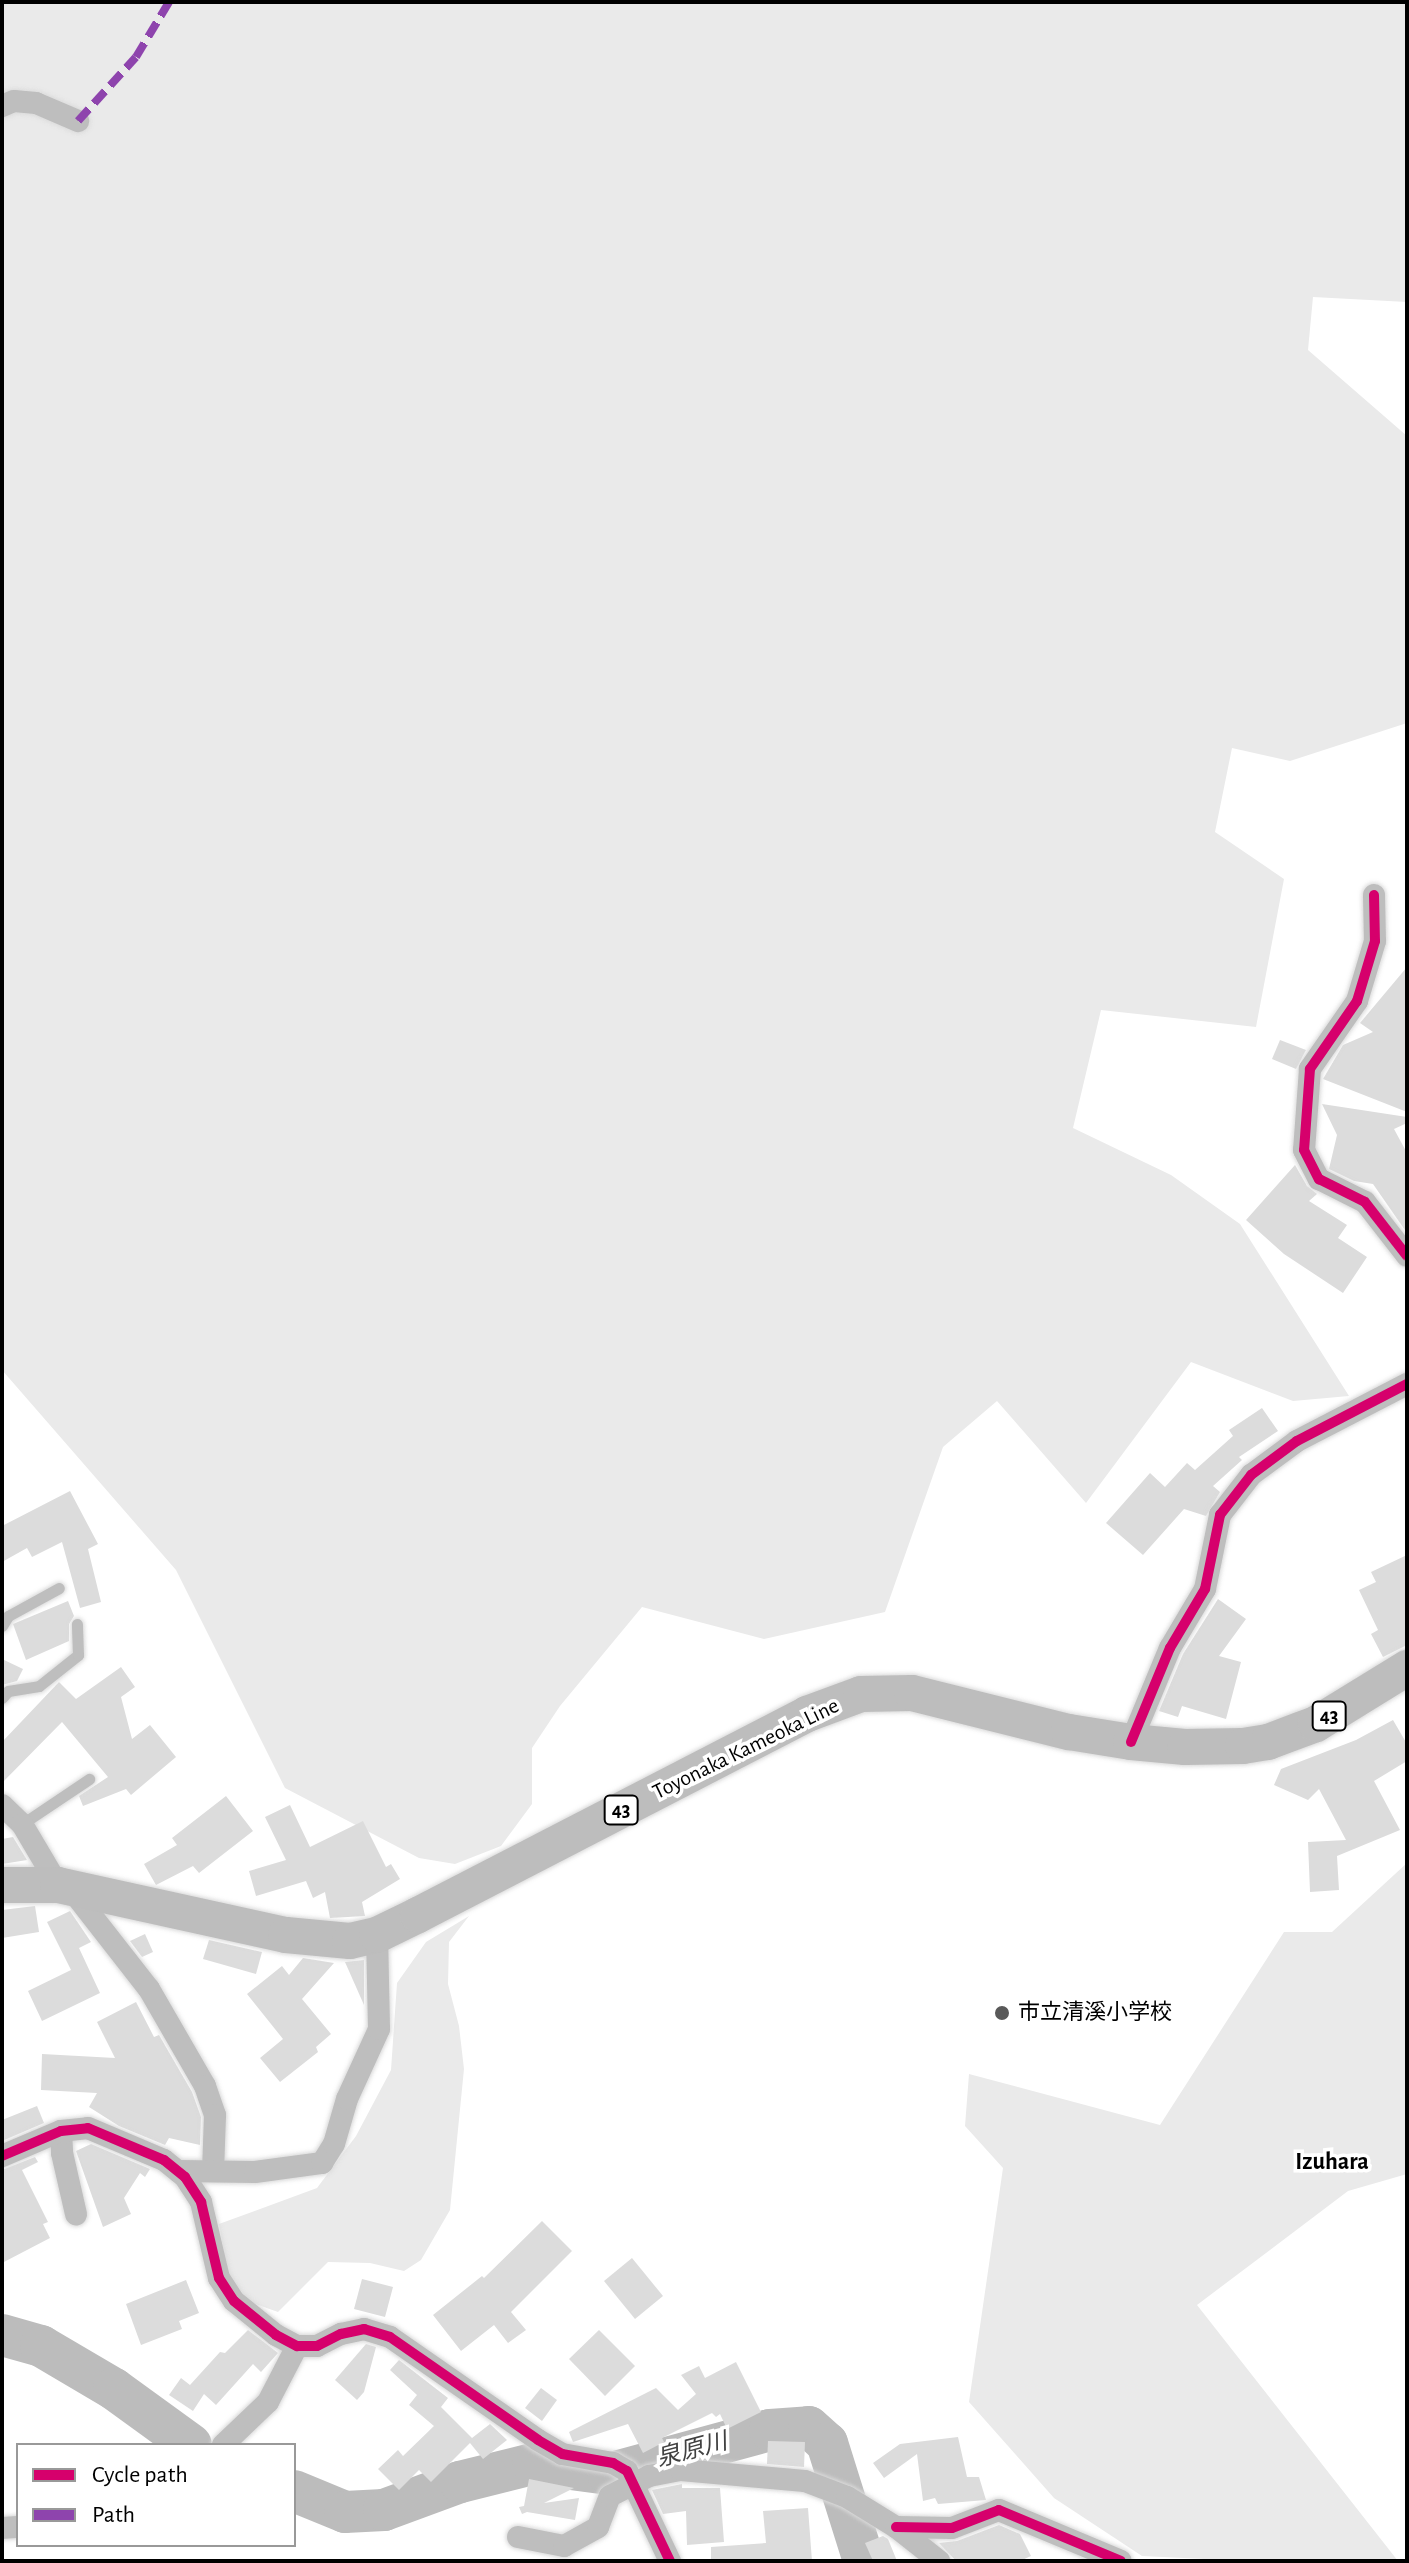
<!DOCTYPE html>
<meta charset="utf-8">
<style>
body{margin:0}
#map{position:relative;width:1409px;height:2563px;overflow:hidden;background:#fff;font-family:"Alegreya Sans","Noto Sans JP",sans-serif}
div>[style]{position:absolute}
.green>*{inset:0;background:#eaeaea}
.river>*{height:42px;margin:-21px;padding:0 21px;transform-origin:21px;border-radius:21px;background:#bcbcbc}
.building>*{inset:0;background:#dcdcdc}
.roads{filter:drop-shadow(0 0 2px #dbdbdb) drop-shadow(0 0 2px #dbdbdb)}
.service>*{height:11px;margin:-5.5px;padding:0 5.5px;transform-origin:5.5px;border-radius:5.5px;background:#bebebe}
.minor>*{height:22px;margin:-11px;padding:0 11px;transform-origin:11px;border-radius:11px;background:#bebebe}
.primary>*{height:36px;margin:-18px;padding:0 18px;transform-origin:18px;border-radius:18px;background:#bdbdbd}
.quiet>*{height:8px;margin-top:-4px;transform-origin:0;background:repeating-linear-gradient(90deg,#8e44ad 0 16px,transparent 0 24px)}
.cycleway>*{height:10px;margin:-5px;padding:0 5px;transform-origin:5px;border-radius:5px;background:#d6006c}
.dots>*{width:22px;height:22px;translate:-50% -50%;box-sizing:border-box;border:4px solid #fff;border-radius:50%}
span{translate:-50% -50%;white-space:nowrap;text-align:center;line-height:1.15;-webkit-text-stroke:7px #fff;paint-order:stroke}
.shield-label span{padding:2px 6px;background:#fff;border:2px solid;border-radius:6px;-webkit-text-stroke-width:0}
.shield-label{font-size:20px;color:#000;font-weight:700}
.street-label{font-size:22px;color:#000}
.poi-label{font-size:22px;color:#000}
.left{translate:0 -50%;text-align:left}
.neighbourhood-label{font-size:24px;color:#000;font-weight:700}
.water-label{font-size:24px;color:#404040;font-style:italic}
.frame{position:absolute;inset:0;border:4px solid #000;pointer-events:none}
.legend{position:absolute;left:16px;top:2443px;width:280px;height:104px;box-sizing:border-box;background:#fff;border:2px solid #999;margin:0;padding:10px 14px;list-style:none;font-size:24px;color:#000}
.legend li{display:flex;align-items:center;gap:16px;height:40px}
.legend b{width:40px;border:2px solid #999}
</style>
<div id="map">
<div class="green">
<i style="clip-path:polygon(2px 2px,1407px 2px,1407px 302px,1313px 297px,1308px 350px,1407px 436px,1407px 723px,1290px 761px,1232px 748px,1215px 832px,1284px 879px,1256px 1027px,1101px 1010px,1073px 1128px,1171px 1175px,1240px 1224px,1349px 1396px,1293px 1401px,1191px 1362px,1086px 1503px,997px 1401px,943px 1447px,885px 1612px,764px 1639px,642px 1607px,560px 1706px,532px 1748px,532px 1804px,501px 1846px,455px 1864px,419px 1858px,285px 1788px,176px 1570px,2px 1370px)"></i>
<i style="clip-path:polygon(1407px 1863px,1407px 2174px,1348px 2191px,1197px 2305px,1398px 2561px,1246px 2561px,1142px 2556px,1054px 2498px,969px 2402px,1003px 2168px,965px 2126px,969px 2074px,1160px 2125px,1284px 1932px,1332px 1932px)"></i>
<i style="clip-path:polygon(469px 1916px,449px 1942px,448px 1984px,459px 2026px,464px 2069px,450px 2210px,421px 2260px,404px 2271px,370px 2263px,328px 2262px,278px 2312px,250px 2302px,228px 2276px,219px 2224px,317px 2188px,356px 2136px,391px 2070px,397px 1983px,426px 1942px)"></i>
</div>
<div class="river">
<i style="left:2px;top:2335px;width:41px;rotate:15.8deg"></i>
<i style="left:41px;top:2346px;width:85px;rotate:30.5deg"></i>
<i style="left:114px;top:2389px;width:95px;rotate:36deg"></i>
<i style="left:294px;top:2491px;width:55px;rotate:22.4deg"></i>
<i style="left:345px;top:2512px;width:39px;rotate:-3deg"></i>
<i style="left:384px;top:2510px;width:81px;rotate:-20.2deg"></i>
<i style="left:460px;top:2482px;width:75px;rotate:-13.9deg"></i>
<i style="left:533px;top:2464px;width:76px;rotate:7.6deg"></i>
<i style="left:608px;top:2474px;width:168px;rotate:-15.2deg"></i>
<i style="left:770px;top:2430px;width:39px;rotate:-4deg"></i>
<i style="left:809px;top:2427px;width:24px;rotate:42deg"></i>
<i style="left:827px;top:2443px;width:124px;rotate:72.6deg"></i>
</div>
<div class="building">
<i style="clip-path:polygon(1407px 967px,1407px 1112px,1323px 1079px,1343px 1045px,1373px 1032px,1360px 1023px)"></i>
<i style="clip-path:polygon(1280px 1040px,1306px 1050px,1296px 1069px,1272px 1059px)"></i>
<i style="clip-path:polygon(1322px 1104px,1407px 1117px,1407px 1123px,1394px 1129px,1407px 1153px,1407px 1233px,1373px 1184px,1354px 1181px,1329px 1169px,1337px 1135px)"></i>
<i style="clip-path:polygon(1295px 1165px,1307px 1186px,1317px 1194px,1309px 1201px,1347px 1225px,1338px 1238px,1367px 1257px,1343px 1293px,1284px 1254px,1246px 1220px)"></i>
<i style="clip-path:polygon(1262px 1408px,1278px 1431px,1239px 1457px,1242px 1460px,1213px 1486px,1220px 1492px,1206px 1516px,1184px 1509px,1143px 1555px,1106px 1523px,1150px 1473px,1165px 1487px,1187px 1463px,1195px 1470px,1233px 1436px,1229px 1430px)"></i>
<i style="clip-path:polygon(70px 1491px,98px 1544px,88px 1549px,101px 1602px,80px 1608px,62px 1542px,32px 1557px,27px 1548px,2px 1562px,2px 1526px)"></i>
<i style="clip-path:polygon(1407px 1555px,1407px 1645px,1383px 1657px,1371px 1634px,1378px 1630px,1359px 1590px,1376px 1582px,1371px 1572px)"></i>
<i style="clip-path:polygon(1218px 1599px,1246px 1619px,1219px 1656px,1241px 1662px,1226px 1719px,1182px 1706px,1178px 1717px,1159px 1711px,1183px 1654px)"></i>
<i style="clip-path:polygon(68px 1601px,74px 1616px,69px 1624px,69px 1641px,26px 1660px,13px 1624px)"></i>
<i style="clip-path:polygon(2px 1659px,23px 1669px,17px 1681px,2px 1685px)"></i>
<i style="clip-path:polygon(121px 1667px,135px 1687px,121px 1697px,132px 1739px,150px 1725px,176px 1757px,131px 1795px,126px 1789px,83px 1806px,79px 1796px,108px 1777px,62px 1722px,2px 1783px,2px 1742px,59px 1682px,76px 1699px)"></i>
<i style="clip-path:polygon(1393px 1720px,1407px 1744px,1407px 1761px,1374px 1781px,1400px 1830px,1337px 1856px,1339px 1890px,1310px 1892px,1308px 1842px,1346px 1840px,1319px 1789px,1308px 1800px,1274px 1785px,1281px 1769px,1356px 1740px)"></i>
<i style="clip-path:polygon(226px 1796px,253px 1831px,199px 1873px,193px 1866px,156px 1885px,144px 1864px,177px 1845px,172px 1838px)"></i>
<i style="clip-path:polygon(290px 1805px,310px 1847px,363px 1821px,386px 1867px,391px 1864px,400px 1879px,362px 1902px,365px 1916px,330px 1918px,325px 1892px,313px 1898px,306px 1881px,256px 1896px,249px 1871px,286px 1860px,265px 1817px)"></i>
<i style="clip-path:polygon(13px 1837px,27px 1860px,2px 1864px,2px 1839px)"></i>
<i style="clip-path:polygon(35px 1906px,39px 1932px,2px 1938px,2px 1910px)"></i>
<i style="clip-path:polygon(70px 1911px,91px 1942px,79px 1948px,100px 1993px,42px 2021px,28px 1991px,71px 1970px,47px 1922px)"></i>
<i style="clip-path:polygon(145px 1934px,153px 1952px,142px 1957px,130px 1941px)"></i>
<i style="clip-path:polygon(209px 1940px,262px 1952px,256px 1974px,203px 1959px)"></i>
<i style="clip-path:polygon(303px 1958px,334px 1963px,302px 1999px,331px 2034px,316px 2047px,318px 2052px,280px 2082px,260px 2058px,283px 2039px,247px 1994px,282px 1966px,289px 1975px)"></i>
<i style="clip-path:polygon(364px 1960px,364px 2005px,345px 1962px)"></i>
<i style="clip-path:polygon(136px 2002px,154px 2037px,159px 2035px,192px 2092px,201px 2117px,200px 2145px,169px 2138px,165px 2145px,119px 2126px,89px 2107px,97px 2093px,41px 2090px,42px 2054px,115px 2058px,97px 2022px)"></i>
<i style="clip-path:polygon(37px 2106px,44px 2123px,2px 2141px,2px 2120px)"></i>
<i style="clip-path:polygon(91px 2144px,150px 2169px,145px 2177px,140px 2173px,124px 2198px,131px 2214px,103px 2227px,76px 2151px)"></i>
<i style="clip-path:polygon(35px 2157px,38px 2162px,22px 2170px,48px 2222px,43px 2224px,50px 2238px,2px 2263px,2px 2170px)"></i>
<i style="clip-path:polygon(542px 2221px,572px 2251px,511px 2312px,526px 2330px,508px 2343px,494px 2325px,461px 2351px,433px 2315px,482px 2276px,484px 2278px)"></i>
<i style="clip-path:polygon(632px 2258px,663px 2296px,635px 2319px,604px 2281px)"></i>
<i style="clip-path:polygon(362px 2279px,393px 2287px,385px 2317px,354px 2309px)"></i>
<i style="clip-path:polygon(186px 2280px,199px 2313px,179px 2321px,182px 2329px,141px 2345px,126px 2304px)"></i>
<i style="clip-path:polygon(248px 2330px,278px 2353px,261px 2372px,253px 2364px,216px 2405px,204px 2394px,193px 2411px,169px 2395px,181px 2378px,190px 2385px,220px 2352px,225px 2353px)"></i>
<i style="clip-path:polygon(599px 2330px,635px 2366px,605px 2396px,569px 2359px)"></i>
<i style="clip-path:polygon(366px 2344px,376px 2347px,364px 2392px,357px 2400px,335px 2380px)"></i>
<i style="clip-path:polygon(399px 2360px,448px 2398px,441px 2407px,472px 2438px,490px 2424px,507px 2440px,483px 2459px,470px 2443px,431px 2482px,419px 2470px,399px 2490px,378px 2469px,398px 2450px,403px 2456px,434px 2426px,409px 2405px,417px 2395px,390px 2370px)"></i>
<i style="clip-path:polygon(736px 2362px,761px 2412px,727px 2429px,720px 2414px,716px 2417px,712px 2413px,662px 2438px,664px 2442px,643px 2453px,628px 2424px,573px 2442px,569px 2432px,656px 2388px,678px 2410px,696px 2394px,681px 2375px,699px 2366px,705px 2378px)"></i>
<i style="clip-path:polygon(541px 2388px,557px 2400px,542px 2421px,525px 2408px)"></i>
<i style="clip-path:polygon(958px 2437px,967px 2477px,979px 2477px,986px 2500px,938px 2504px,935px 2498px,923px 2501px,917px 2454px,884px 2478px,873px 2463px,900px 2444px)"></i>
<i style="clip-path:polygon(768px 2441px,805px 2442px,804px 2467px,767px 2464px)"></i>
<i style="clip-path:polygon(529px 2479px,574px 2488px,544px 2503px,579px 2498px,575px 2520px,527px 2512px,522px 2514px,519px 2507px,524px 2506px)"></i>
<i style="clip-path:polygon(682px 2484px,682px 2488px,720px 2488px,724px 2542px,687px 2545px,686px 2511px,663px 2514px,652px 2490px)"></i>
<i style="clip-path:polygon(808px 2508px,812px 2561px,711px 2561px,711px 2547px,766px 2543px,763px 2511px)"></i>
<i style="clip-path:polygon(999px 2525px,1020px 2534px,1031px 2556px,1020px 2561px,956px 2561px,939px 2543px,957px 2541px)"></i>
<i style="clip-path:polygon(883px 2536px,888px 2539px,897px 2561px,873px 2561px,865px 2543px)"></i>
</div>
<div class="roads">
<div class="service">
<i style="left:2px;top:1626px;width:12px;rotate:-59deg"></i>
<i style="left:8px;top:1616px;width:58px;rotate:-28.8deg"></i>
<i style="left:2px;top:1698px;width:9px;rotate:-49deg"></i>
<i style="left:8px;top:1691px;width:31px;rotate:-9deg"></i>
<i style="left:39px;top:1686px;width:50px;rotate:-38.5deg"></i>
<i style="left:78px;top:1655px;width:31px;rotate:-92deg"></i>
<i style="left:22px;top:1824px;width:81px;rotate:-33.9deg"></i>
</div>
<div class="minor">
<i style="left:2px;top:106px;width:13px;rotate:-23deg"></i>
<i style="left:14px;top:101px;width:22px;rotate:5deg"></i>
<i style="left:36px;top:103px;width:46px;rotate:23.2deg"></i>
<i style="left:1374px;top:895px;width:46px;rotate:88.8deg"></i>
<i style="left:1375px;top:941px;width:63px;rotate:106.7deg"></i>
<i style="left:1357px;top:1001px;width:83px;rotate:124.7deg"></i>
<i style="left:1310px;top:1069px;width:81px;rotate:94.2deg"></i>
<i style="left:1304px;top:1150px;width:33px;rotate:63deg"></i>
<i style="left:1319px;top:1179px;width:51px;rotate:26.6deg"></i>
<i style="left:1365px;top:1202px;width:68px;rotate:52.1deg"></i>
<i style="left:1131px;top:1742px;width:102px;rotate:-67.5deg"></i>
<i style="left:1170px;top:1648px;width:69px;rotate:-59.3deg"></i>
<i style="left:1205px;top:1589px;width:76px;rotate:-78.5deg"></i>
<i style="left:1220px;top:1515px;width:51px;rotate:-52.2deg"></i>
<i style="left:1251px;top:1475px;width:57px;rotate:-36.5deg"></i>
<i style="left:1297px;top:1441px;width:124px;rotate:-27.4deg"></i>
<i style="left:2px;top:1805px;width:28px;rotate:44deg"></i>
<i style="left:22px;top:1824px;width:71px;rotate:59.5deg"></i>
<i style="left:70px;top:1888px;width:128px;rotate:52deg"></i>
<i style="left:149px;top:1989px;width:112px;rotate:60deg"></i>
<i style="left:205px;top:2086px;width:31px;rotate:71deg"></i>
<i style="left:215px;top:2115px;width:56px;rotate:92deg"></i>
<i style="left:61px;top:2131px;width:22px;rotate:87deg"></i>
<i style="left:62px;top:2153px;width:63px;rotate:77.1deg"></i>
<i style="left:2px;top:2156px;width:64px;rotate:-23deg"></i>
<i style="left:61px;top:2131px;width:27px;rotate:-6deg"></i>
<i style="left:88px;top:2128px;width:82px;rotate:22.8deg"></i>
<i style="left:164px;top:2160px;width:27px;rotate:39deg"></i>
<i style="left:185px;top:2177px;width:30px;rotate:57deg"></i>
<i style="left:201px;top:2202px;width:78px;rotate:76.7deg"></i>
<i style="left:219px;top:2278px;width:27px;rotate:57deg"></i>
<i style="left:234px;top:2301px;width:54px;rotate:39deg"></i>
<i style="left:276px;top:2335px;width:24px;rotate:28deg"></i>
<i style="left:297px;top:2346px;width:20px"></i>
<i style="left:317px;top:2346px;width:27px;rotate:-27deg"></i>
<i style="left:341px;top:2334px;width:24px;rotate:-12deg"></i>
<i style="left:364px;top:2329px;width:27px;rotate:17deg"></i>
<i style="left:390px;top:2337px;width:180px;rotate:34.8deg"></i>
<i style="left:538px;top:2440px;width:28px;rotate:30deg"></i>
<i style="left:562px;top:2454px;width:52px;rotate:10deg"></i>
<i style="left:613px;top:2463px;width:16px;rotate:30deg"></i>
<i style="left:627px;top:2471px;width:100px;rotate:64.5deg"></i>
<i style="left:178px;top:2171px;width:77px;rotate:0.7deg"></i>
<i style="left:255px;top:2172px;width:68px;rotate:-7.7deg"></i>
<i style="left:322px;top:2163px;width:22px;rotate:-58deg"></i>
<i style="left:334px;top:2144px;width:47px;rotate:-73.9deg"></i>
<i style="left:347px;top:2099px;width:77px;rotate:-65.4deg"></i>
<i style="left:379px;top:2029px;width:94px;rotate:-91.2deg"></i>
<i style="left:223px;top:2445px;width:62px;rotate:-43.7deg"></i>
<i style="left:268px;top:2402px;width:63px;rotate:-62.6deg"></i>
<i style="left:896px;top:2527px;width:56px;rotate:1deg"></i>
<i style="left:952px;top:2528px;width:50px;rotate:-21deg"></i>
<i style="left:999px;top:2510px;width:132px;rotate:22.7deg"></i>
<i style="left:2px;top:2528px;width:16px;rotate:-4deg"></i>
<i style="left:518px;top:2537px;width:47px;rotate:11.1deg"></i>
<i style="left:564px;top:2546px;width:39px;rotate:-29deg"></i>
<i style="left:598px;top:2527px;width:33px;rotate:-69deg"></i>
<i style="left:610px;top:2496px;width:44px;rotate:-27.1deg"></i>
<i style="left:649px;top:2476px;width:33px;rotate:-11deg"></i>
<i style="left:681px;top:2470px;width:124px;rotate:5.1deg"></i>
<i style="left:805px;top:2481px;width:45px;rotate:20.9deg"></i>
<i style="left:847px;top:2497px;width:57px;rotate:31.5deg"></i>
<i style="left:896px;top:2527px;width:55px;rotate:38.3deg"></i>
</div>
<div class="primary">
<i style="left:2px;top:1885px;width:56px"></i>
<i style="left:58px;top:1885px;width:233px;rotate:12.4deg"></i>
<i style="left:286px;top:1935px;width:64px;rotate:5.4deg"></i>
<i style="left:350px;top:1941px;width:28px;rotate:-13deg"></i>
<i style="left:377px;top:1935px;width:46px;rotate:-26deg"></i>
<i style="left:418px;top:1915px;width:438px;rotate:-27.3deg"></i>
<i style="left:807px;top:1714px;width:58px;rotate:-20.3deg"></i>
<i style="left:861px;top:1694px;width:51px;rotate:-1.1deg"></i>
<i style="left:912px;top:1693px;width:162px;rotate:14deg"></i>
<i style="left:1069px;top:1732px;width:63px;rotate:9.2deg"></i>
<i style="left:1131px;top:1742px;width:54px;rotate:5.3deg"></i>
<i style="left:1185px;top:1747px;width:58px;rotate:-1deg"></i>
<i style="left:1243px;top:1746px;width:25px;rotate:-9deg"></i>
<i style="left:1268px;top:1742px;width:51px;rotate:-20.6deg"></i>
<i style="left:1316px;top:1724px;width:107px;rotate:-31.6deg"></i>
</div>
</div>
<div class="quiet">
<i style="left:78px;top:121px;width:86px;rotate:-47.8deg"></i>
<i style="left:136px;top:57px;width:64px;rotate:-59deg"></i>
</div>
<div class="cycleway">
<i style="left:1374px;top:895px;width:46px;rotate:88.8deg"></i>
<i style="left:1375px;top:941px;width:63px;rotate:106.7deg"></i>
<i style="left:1357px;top:1001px;width:83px;rotate:124.7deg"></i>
<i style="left:1310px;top:1069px;width:81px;rotate:94.2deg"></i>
<i style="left:1304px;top:1150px;width:33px;rotate:63deg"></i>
<i style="left:1319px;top:1179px;width:51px;rotate:26.6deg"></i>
<i style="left:1365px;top:1202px;width:68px;rotate:52.1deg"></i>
<i style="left:1131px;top:1742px;width:102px;rotate:-67.5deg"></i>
<i style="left:1170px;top:1648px;width:69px;rotate:-59.3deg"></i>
<i style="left:1205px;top:1589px;width:76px;rotate:-78.5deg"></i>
<i style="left:1220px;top:1515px;width:51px;rotate:-52.2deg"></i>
<i style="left:1251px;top:1475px;width:57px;rotate:-36.5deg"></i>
<i style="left:1297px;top:1441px;width:124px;rotate:-27.4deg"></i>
<i style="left:2px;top:2156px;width:64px;rotate:-23deg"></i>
<i style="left:61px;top:2131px;width:27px;rotate:-6deg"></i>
<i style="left:88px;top:2128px;width:82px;rotate:22.8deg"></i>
<i style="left:164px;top:2160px;width:27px;rotate:39deg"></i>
<i style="left:185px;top:2177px;width:30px;rotate:57deg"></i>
<i style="left:201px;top:2202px;width:78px;rotate:76.7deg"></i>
<i style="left:219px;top:2278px;width:27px;rotate:57deg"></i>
<i style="left:234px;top:2301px;width:54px;rotate:39deg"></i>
<i style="left:276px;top:2335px;width:24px;rotate:28deg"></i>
<i style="left:297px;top:2346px;width:20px"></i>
<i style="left:317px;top:2346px;width:27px;rotate:-27deg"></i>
<i style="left:341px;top:2334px;width:24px;rotate:-12deg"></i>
<i style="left:364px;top:2329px;width:27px;rotate:17deg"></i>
<i style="left:390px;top:2337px;width:180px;rotate:34.8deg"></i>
<i style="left:538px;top:2440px;width:28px;rotate:30deg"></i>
<i style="left:562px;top:2454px;width:52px;rotate:10deg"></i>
<i style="left:613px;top:2463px;width:16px;rotate:30deg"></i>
<i style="left:627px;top:2471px;width:100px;rotate:64.5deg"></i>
<i style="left:896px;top:2527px;width:56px;rotate:1deg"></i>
<i style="left:952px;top:2528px;width:50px;rotate:-21deg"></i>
<i style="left:999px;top:2510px;width:132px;rotate:22.7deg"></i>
</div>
<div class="dots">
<i style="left:1002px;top:2013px;background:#595959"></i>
</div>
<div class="shield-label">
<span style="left:1329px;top:1716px">43</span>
<span style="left:621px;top:1810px">43</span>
</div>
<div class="street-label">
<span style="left:746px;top:1749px;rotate:-26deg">Toyonaka Kameoka Line</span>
</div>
<div class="poi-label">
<span class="left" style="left:1018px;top:2013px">市立清溪小学校</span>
</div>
<div class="neighbourhood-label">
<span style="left:1332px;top:2163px">Izuhara</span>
</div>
<div class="water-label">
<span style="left:692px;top:2451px;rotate:-15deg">泉原川</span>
</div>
<div class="frame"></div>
<ul class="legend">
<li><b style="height:10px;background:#d6006c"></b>Cycle path</li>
<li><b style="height:10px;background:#8e44ad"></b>Path</li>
</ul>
</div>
